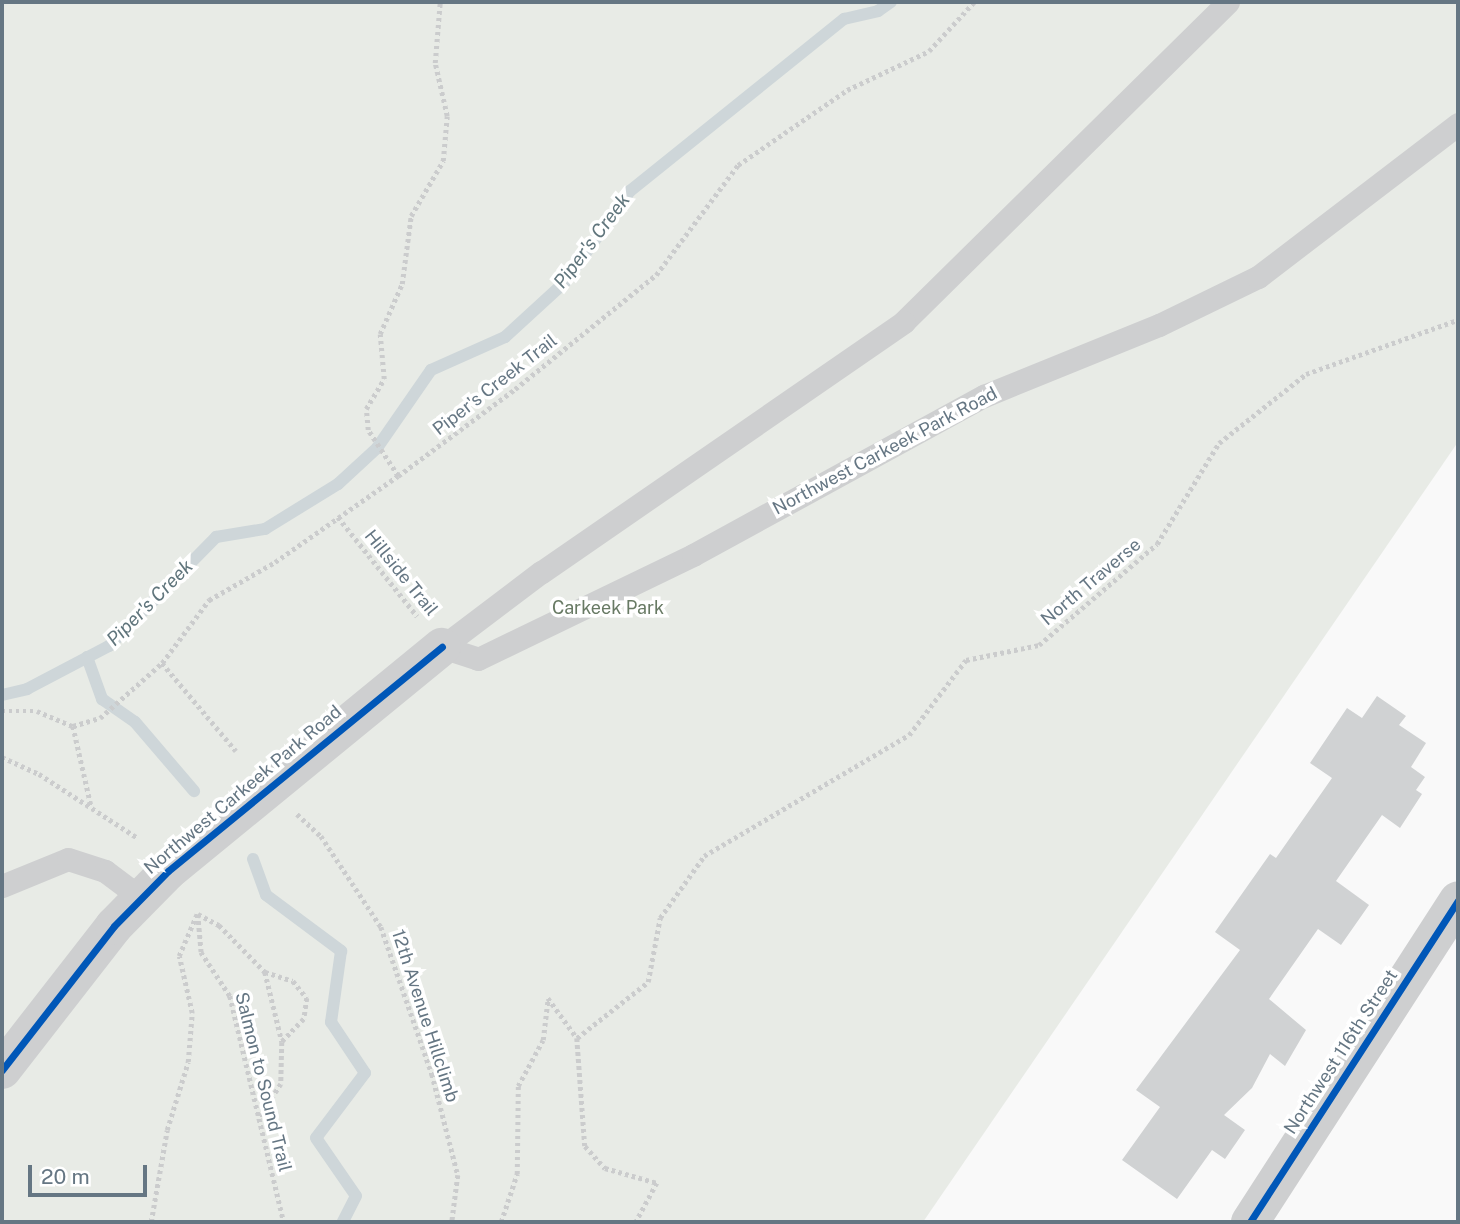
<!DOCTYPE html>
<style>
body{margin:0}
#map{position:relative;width:1460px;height:1224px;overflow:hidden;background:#f9f9f9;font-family:"Public Sans",sans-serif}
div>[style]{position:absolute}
.green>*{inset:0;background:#e8ebe6}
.stream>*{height:12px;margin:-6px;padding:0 6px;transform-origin:6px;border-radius:6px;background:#ced6d9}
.building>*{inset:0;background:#d0d2d3}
.path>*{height:4.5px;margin-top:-2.25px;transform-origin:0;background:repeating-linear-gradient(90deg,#cbcccd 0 3.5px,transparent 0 7px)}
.lane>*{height:23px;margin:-11.5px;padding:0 11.5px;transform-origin:11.5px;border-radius:11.5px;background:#cecfd0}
.street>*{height:38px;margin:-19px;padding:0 19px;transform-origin:19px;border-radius:19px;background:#cecfd0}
.cycleway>*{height:7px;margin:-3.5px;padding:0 3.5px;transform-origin:3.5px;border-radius:3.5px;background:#0057b8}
span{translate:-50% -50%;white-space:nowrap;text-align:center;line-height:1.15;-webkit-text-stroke:7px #fff;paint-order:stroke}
.street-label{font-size:18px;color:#657683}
.park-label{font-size:18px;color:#687a64}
.water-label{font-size:19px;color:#60757c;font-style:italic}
.frame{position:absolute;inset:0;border:4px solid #657683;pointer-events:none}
.scale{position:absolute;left:28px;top:1165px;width:119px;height:32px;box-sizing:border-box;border:4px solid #657683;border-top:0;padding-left:9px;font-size:21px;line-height:24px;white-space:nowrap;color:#657683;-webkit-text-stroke:5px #fff;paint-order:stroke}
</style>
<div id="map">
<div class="green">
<i style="clip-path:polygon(2px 2px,1458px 2px,1458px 442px,923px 1222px,2px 1222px)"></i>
</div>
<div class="stream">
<i style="left:87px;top:657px;width:45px;rotate:70.3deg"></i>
<i style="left:102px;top:699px;width:40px;rotate:34.9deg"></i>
<i style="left:135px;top:722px;width:91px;rotate:49.5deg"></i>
<i style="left:2px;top:695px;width:26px;rotate:-13deg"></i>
<i style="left:27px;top:689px;width:93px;rotate:-27.7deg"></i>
<i style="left:109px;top:646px;width:153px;rotate:-45.5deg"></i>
<i style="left:216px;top:537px;width:50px;rotate:-9.3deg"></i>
<i style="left:265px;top:529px;width:86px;rotate:-31.7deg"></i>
<i style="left:338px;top:484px;width:53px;rotate:-42.7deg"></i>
<i style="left:377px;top:448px;width:95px;rotate:-55.3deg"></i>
<i style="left:431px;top:370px;width:81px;rotate:-24deg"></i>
<i style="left:505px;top:337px;width:81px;rotate:-42.5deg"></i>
<i style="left:565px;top:282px;width:112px;rotate:-54.5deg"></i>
<i style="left:630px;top:191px;width:275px;rotate:-38.8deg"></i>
<i style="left:844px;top:19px;width:35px;rotate:-13deg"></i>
<i style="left:878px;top:11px;width:16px;rotate:-35deg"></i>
<i style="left:253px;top:859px;width:38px;rotate:70deg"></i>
<i style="left:266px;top:895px;width:94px;rotate:36.7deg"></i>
<i style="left:341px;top:951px;width:72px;rotate:98deg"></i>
<i style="left:331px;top:1022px;width:61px;rotate:56.3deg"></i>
<i style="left:365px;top:1073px;width:81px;rotate:127deg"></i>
<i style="left:316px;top:1138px;width:70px;rotate:55.4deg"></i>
<i style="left:356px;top:1196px;width:29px;rotate:117deg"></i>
</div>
<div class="building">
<i style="clip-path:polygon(1377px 696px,1406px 716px,1399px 725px,1426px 743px,1411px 767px,1425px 777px,1416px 790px,1422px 794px,1400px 828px,1382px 815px,1336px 881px,1369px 905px,1341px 945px,1318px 929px,1269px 999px,1306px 1030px,1285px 1066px,1270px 1054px,1252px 1088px,1224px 1115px,1245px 1130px,1225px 1159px,1212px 1150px,1177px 1199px,1122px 1160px,1160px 1107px,1136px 1090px,1240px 950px,1215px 932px,1270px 854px,1276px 858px,1332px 778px,1310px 763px,1347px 708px,1362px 718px)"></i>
</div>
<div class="path">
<i style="left:398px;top:476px;width:55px;rotate:-123.1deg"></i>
<i style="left:368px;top:430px;width:21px;rotate:-95deg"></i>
<i style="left:366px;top:409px;width:35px;rotate:-59deg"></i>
<i style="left:384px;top:379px;width:45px;rotate:-95.1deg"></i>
<i style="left:380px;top:334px;width:55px;rotate:-66.3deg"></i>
<i style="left:402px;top:284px;width:69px;rotate:-82.5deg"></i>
<i style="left:411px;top:216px;width:64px;rotate:-59.8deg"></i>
<i style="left:443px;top:161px;width:45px;rotate:-84.9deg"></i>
<i style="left:447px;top:116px;width:54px;rotate:-102.8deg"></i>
<i style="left:435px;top:63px;width:61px;rotate:-85.3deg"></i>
<i style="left:338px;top:517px;width:127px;rotate:51.4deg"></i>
<i style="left:162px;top:663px;width:115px;rotate:49.9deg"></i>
<i style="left:2px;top:711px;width:35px"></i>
<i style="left:37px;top:711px;width:39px;rotate:23deg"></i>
<i style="left:73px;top:726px;width:28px;rotate:-17deg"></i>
<i style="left:100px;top:718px;width:83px;rotate:-41.6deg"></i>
<i style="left:162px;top:663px;width:79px;rotate:-53.3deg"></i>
<i style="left:209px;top:600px;width:76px;rotate:-29.9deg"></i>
<i style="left:275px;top:562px;width:150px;rotate:-35deg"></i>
<i style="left:398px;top:476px;width:146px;rotate:-36.6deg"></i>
<i style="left:515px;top:389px;width:181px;rotate:-39deg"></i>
<i style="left:656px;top:275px;width:137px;rotate:-53.3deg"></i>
<i style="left:738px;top:165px;width:132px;rotate:-34.5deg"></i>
<i style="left:847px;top:90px;width:91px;rotate:-25.4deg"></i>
<i style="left:929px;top:51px;width:67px;rotate:-47.4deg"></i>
<i style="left:73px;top:726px;width:81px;rotate:77.2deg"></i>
<i style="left:2px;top:757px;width:41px;rotate:24.7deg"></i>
<i style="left:39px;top:774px;width:118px;rotate:32.9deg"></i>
<i style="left:297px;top:814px;width:33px;rotate:43deg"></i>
<i style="left:321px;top:836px;width:109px;rotate:56.6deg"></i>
<i style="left:381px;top:927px;width:156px;rotate:70.9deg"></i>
<i style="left:432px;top:1074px;width:104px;rotate:75.6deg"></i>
<i style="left:458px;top:1175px;width:47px;rotate:97.3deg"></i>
<i style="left:198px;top:914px;width:38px;rotate:85deg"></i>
<i style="left:201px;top:952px;width:53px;rotate:56.6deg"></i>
<i style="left:230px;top:996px;width:232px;rotate:76.6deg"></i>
<i style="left:198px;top:914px;width:24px;rotate:28deg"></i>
<i style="left:219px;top:925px;width:66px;rotate:45.6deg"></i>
<i style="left:265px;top:972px;width:72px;rotate:76.3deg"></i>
<i style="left:282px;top:1042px;width:42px;rotate:91.4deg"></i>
<i style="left:281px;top:1084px;width:40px;rotate:122.9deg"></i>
<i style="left:265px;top:972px;width:29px;rotate:18deg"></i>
<i style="left:293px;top:981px;width:22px;rotate:51deg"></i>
<i style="left:307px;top:998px;width:21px;rotate:98deg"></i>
<i style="left:304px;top:1019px;width:32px;rotate:134deg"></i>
<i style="left:548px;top:998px;width:49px;rotate:54.1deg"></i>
<i style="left:577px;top:1038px;width:108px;rotate:85.8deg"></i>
<i style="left:585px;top:1146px;width:30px;rotate:48deg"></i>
<i style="left:605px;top:1168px;width:54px;rotate:16.1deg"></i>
<i style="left:657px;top:1183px;width:44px;rotate:118.3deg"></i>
<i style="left:577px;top:1038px;width:90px;rotate:-38.3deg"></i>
<i style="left:648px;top:982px;width:65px;rotate:-79.4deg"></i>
<i style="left:660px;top:918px;width:76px;rotate:-54.6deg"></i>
<i style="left:704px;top:856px;width:238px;rotate:-30.6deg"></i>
<i style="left:909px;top:735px;width:94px;rotate:-52.8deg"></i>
<i style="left:966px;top:660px;width:75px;rotate:-11.6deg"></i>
<i style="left:1039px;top:645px;width:155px;rotate:-40.6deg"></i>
<i style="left:1157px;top:544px;width:119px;rotate:-58.5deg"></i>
<i style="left:1219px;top:443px;width:111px;rotate:-38.4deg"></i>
<i style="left:1306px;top:374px;width:161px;rotate:-19.6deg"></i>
<i style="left:151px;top:1222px;width:93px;rotate:-80.1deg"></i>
<i style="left:167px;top:1130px;width:71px;rotate:-72.8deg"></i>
<i style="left:188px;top:1062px;width:49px;rotate:-85.3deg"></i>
<i style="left:192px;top:1013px;width:58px;rotate:-102.8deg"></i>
<i style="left:179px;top:956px;width:46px;rotate:-66.8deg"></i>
<i style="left:501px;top:1222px;width:51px;rotate:-71.6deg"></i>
<i style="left:517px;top:1174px;width:88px;rotate:-89.3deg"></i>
<i style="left:518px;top:1086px;width:52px;rotate:-61.5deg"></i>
<i style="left:543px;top:1040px;width:42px;rotate:-83.2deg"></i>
</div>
<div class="lane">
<i style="left:1228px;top:2px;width:455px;rotate:135.4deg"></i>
<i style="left:904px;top:322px;width:441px;rotate:145.4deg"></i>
<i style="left:541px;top:572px;width:124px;rotate:142.9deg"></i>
<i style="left:442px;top:647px;width:38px;rotate:18deg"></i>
<i style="left:478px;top:659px;width:239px;rotate:-25.8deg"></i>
<i style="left:693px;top:555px;width:332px;rotate:-28.7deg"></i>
<i style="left:984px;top:396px;width:189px;rotate:-22.1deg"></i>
<i style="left:1159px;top:325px;width:110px;rotate:-25.9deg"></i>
<i style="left:1258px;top:277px;width:252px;rotate:-37.4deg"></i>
<i style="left:2px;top:886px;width:71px;rotate:-22.2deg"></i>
<i style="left:68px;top:859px;width:39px;rotate:18deg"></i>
<i style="left:105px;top:871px;width:45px;rotate:36.9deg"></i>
</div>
<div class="street">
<i style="left:2px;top:1070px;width:182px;rotate:-52.1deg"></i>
<i style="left:114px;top:926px;width:77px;rotate:-45.5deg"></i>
<i style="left:168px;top:871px;width:354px;rotate:-39.3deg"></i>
<i style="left:1250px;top:1222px;width:383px;rotate:-57.1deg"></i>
</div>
<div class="cycleway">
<i style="left:2px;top:1070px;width:182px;rotate:-52.1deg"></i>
<i style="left:114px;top:926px;width:77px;rotate:-45.5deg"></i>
<i style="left:168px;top:871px;width:354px;rotate:-39.3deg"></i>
<i style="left:1250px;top:1222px;width:383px;rotate:-57.1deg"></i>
</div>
<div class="street-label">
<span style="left:495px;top:385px;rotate:-38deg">Piper's Creek Trail</span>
<span style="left:885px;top:451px;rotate:-28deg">Northwest Carkeek Park Road</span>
<span style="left:401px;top:573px;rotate:51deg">Hillside Trail</span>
<span style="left:1091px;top:582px;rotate:-40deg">North Traverse</span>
<span style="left:243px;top:790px;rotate:-40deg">Northwest Carkeek Park Road</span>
<span style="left:425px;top:1016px;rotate:72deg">12th Avenue Hillclimb</span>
<span style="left:1341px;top:1052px;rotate:-57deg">Northwest 116th Street</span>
<span style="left:263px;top:1082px;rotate:76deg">Salmon to Sound Trail</span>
</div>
<div class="park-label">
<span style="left:608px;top:608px">Carkeek Park</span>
</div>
<div class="water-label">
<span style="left:592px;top:241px;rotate:-53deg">Piper's Creek</span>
<span style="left:150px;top:603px;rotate:-45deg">Piper's Creek</span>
</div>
<div class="frame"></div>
<div class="scale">20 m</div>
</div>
